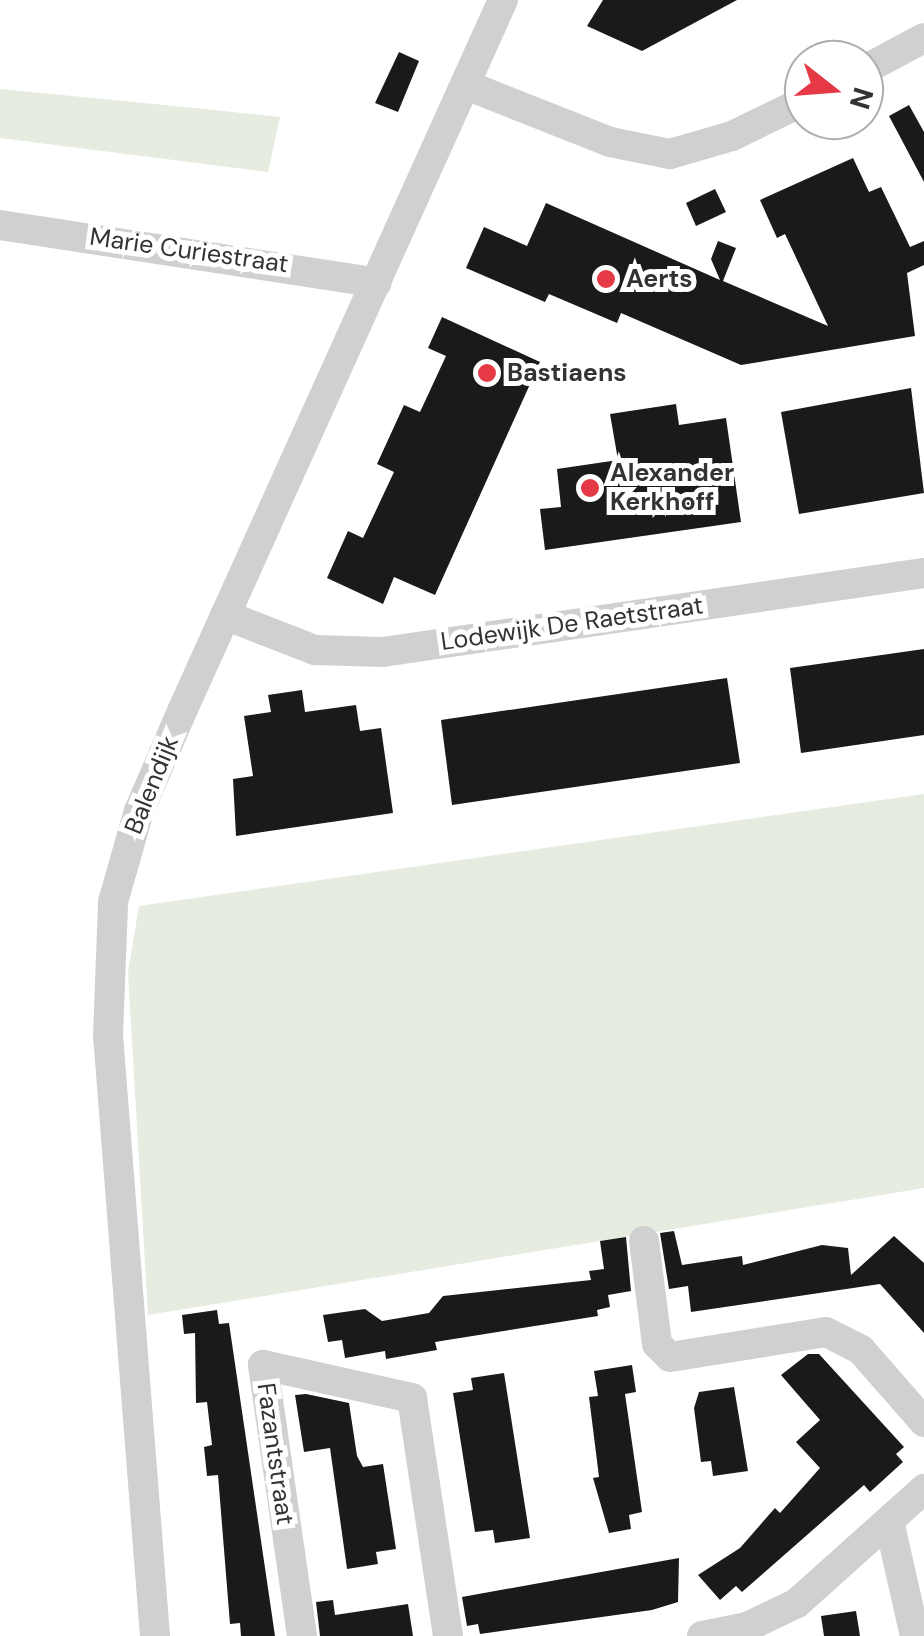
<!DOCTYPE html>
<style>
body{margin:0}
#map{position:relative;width:924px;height:1636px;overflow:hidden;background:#fff;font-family:"DM Sans",sans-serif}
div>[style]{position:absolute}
.green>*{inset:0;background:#e6ecdf}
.building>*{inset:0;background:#1a1a1a}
.street>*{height:30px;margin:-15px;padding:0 15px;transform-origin:15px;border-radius:15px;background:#d0d0d0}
.dots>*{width:28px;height:28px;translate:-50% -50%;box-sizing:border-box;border:5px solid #fff;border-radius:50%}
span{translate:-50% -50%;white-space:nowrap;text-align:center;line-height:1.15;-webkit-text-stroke:10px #fff;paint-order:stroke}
.street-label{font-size:25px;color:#333}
.poi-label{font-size:25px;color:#333;font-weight:700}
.left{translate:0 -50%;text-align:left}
.north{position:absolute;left:784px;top:40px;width:100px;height:100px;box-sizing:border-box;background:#fff;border:2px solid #adadad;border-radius:50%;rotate:107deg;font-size:28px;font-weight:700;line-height:40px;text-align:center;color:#333}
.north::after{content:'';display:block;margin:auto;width:35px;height:45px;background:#e63946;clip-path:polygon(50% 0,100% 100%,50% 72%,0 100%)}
</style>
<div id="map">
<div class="green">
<i style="clip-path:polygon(0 89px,185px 107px,280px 117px,268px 172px,0 138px)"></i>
<i style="clip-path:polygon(924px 794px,924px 1188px,148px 1315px,128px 972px,139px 906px)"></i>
</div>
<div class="building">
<i style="clip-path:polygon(603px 0,737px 0,642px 51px,587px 26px)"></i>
<i style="clip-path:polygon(399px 52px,419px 61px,398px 112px,375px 103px)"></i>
<i style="clip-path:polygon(909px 105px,924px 132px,924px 182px,889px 116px)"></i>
<i style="clip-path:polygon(853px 158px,869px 192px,881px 187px,910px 247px,924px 241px,924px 265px,907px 273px,915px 336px,741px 365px,621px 313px,617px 323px,549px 294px,545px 302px,466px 268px,484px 227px,527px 246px,546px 203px,720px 280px,711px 259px,718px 241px,736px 248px,723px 281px,828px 326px,785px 234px,777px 238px,760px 200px)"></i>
<i style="clip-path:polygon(715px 189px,726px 212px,696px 226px,686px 203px)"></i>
<i style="clip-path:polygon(442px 317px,540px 362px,435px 595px,394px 577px,383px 604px,327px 578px,348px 531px,363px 538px,394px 472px,377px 464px,404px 405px,420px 412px,446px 356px,428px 348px)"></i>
<i style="clip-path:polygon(911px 388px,924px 493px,799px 514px,781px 412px)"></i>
<i style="clip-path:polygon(676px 404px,679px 425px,726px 418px,741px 522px,545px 550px,540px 509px,561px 507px,557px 469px,618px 460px,610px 414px)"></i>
<i style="clip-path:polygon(924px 649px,924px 735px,801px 753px,790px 668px)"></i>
<i style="clip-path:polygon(727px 678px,740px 763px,452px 805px,441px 720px)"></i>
<i style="clip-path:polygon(302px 690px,305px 712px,356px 705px,360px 731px,381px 728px,393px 813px,236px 836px,233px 779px,253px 776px,244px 716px,271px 712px,268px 695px)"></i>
<i style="clip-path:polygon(674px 1231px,682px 1265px,742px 1256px,743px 1265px,822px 1245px,848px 1248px,851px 1275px,894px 1236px,924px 1263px,924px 1333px,880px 1284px,691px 1312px,688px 1286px,669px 1289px,660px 1233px)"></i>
<i style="clip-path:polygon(626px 1237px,631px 1291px,608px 1295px,610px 1307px,597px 1310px,598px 1316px,435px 1342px,437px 1350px,386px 1359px,385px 1351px,345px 1358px,342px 1340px,328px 1342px,323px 1315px,365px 1309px,382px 1321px,429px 1313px,443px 1296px,591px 1280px,589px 1271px,604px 1269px,600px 1241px)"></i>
<i style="clip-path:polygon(217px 1310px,219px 1324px,229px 1323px,275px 1636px,241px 1636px,240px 1623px,230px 1624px,218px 1475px,207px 1476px,204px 1447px,212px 1445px,207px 1402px,196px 1403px,195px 1333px,184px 1334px,182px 1315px)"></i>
<i style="clip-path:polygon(808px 1354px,819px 1354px,904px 1447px,896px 1454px,903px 1462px,870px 1492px,864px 1485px,742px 1592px,736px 1586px,720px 1600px,698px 1575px,740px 1548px,775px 1508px,780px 1513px,820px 1468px,796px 1442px,820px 1420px,781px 1375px)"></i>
<i style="clip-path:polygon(632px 1365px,636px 1392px,625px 1394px,642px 1512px,629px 1515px,631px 1529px,609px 1533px,593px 1478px,599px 1477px,589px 1397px,598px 1396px,594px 1371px)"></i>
<i style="clip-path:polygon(504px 1373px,530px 1538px,495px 1543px,493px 1530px,475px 1532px,453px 1393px,473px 1390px,471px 1378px)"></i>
<i style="clip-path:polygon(734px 1387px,748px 1471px,713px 1476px,711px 1461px,701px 1462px,694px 1408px,699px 1392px)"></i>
<i style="clip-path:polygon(306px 1394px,349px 1403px,357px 1456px,363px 1467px,383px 1464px,396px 1549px,376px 1552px,378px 1564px,347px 1569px,330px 1448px,304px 1452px,295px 1395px)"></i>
<i style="clip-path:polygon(679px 1558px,678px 1602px,652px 1610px,480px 1634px,478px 1624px,467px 1626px,462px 1597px)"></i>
<i style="clip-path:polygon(333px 1600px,335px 1615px,408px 1604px,413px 1636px,320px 1636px,316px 1602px)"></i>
<i style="clip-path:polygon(856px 1611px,860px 1636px,824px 1636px,821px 1616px)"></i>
</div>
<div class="street">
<i style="left:864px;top:70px;width:68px;rotate:-28.1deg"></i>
<i style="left:466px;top:85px;width:155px;rotate:21.6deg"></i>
<i style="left:610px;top:142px;width:61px;rotate:11.3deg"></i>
<i style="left:670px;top:154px;width:65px;rotate:-16.2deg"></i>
<i style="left:732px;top:136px;width:80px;rotate:-25.9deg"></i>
<i style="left:0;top:225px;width:381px;rotate:8.7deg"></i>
<i style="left:225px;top:615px;width:97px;rotate:21.3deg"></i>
<i style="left:315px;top:650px;width:68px;rotate:1.7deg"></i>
<i style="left:383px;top:652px;width:547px;rotate:-8.31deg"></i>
<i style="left:644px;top:1241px;width:104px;rotate:82.8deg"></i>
<i style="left:657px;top:1344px;width:18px;rotate:45deg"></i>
<i style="left:670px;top:1357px;width:158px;rotate:-9.1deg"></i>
<i style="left:826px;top:1332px;width:39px;rotate:27deg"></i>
<i style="left:861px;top:1350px;width:96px;rotate:48.8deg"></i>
<i style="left:889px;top:1521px;width:118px;rotate:77.3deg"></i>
<i style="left:155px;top:1636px;width:603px;rotate:-94.47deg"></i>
<i style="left:108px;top:1035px;width:133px;rotate:-87.8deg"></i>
<i style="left:113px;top:902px;width:95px;rotate:-74.1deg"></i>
<i style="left:139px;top:811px;width:111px;rotate:-66.7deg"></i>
<i style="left:183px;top:709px;width:778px;rotate:-65.71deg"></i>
<i style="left:302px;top:1636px;width:274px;rotate:-98.2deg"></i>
<i style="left:263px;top:1365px;width:153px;rotate:12.5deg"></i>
<i style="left:412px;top:1398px;width:241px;rotate:81.4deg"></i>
<i style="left:702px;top:1636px;width:46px;rotate:-11.3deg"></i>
<i style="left:747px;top:1627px;width:55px;rotate:-25.6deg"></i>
<i style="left:797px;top:1603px;width:171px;rotate:-41.9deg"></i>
</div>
<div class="dots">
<i style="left:606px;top:279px;background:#e63946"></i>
<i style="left:487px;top:373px;background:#e63946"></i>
<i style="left:590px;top:488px;background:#e63946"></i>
</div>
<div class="street-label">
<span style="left:189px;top:251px;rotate:8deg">Marie Curiestraat</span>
<span style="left:572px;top:624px;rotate:-8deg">Lodewijk De Raetstraat</span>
<span style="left:152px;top:785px;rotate:-68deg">Balendijk</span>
<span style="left:275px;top:1454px;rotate:82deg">Fazantstraat</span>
</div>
<div class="poi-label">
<span class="left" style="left:626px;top:279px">Aerts</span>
<span class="left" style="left:507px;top:373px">Bastiaens</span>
<span class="left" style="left:610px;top:488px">Alexander<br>Kerkhoff</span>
</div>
<div class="north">N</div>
</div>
